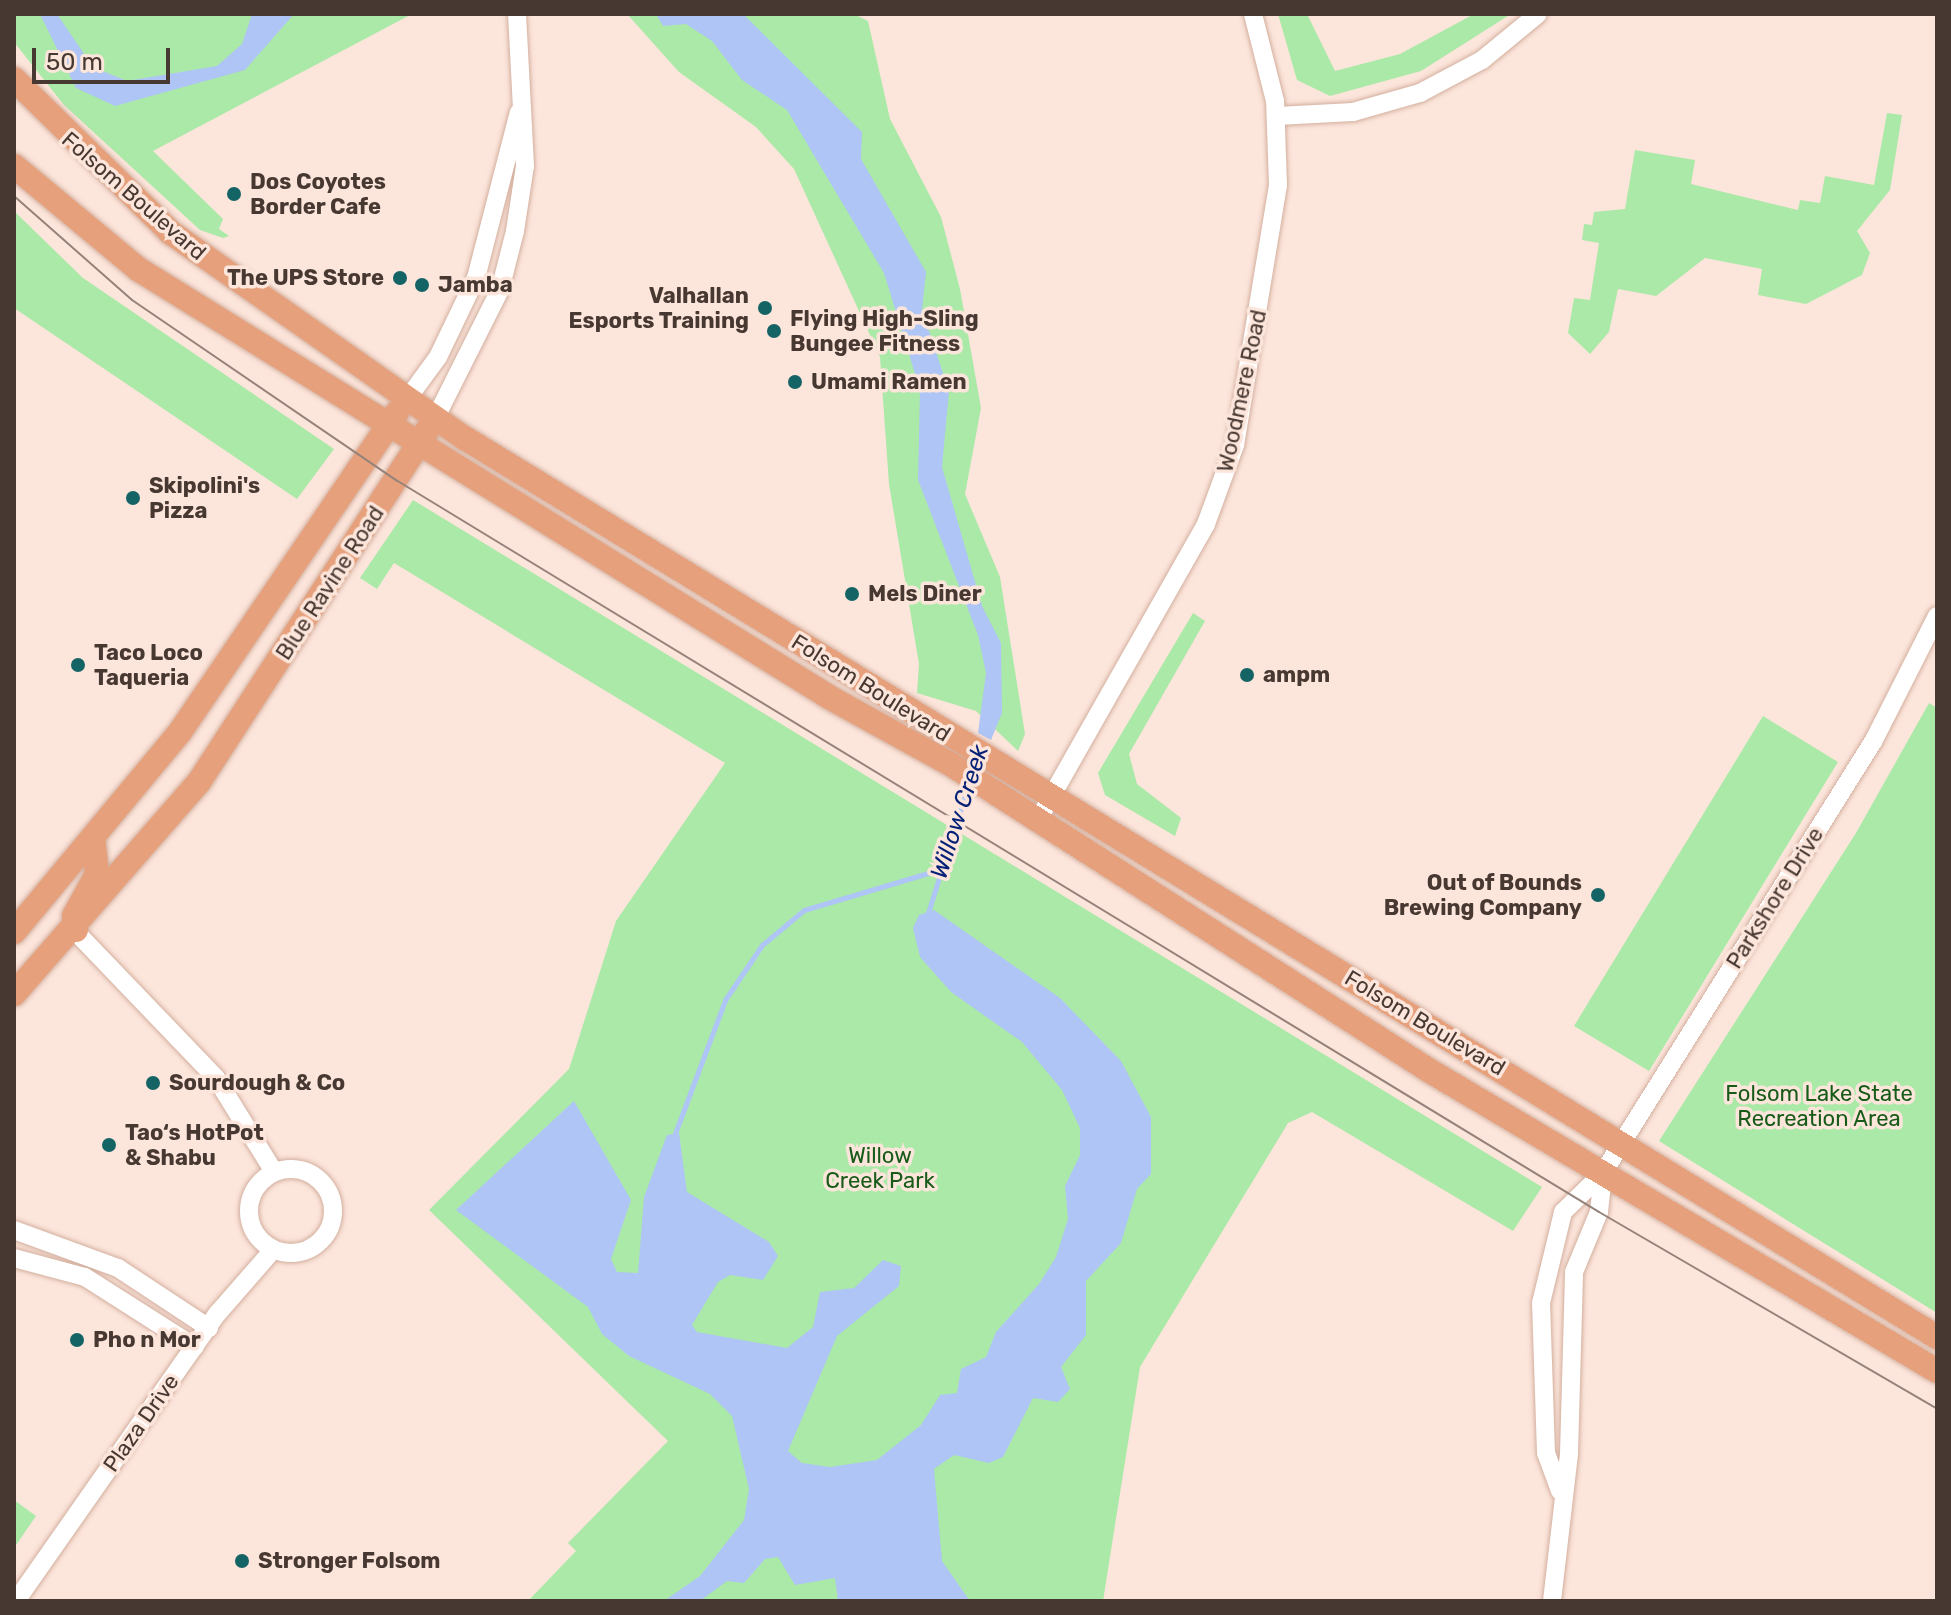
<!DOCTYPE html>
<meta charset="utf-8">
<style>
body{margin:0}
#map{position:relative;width:1951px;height:1615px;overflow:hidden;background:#fce5db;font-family:Rubik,sans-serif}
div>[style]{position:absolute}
.green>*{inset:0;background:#abe9a8}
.water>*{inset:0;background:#aec5f5}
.stream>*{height:5px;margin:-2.5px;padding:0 2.5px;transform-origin:2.5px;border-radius:2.5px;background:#aec5f5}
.roads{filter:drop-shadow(0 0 2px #d3af9e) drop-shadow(0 0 2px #d3af9e)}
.minor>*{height:18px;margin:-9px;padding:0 9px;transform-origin:9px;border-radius:9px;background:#fff}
.minor>.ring{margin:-9px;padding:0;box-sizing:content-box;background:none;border:18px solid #fff;border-radius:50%}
.major>*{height:24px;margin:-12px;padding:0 12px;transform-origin:12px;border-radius:12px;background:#e6a17c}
.tram>*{height:2px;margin:-1px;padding:0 1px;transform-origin:1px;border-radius:1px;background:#95827a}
.dots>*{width:22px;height:22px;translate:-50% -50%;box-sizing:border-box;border:4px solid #fce5db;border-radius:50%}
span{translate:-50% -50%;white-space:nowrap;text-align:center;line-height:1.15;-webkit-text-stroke:7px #fce5db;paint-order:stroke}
.poi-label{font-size:22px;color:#473831;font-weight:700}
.left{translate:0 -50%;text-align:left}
.right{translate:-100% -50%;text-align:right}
.street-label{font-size:22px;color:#473831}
.park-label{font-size:22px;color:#175b19}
.water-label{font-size:24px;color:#062278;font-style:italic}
.frame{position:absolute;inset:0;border:16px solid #473831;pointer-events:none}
.scale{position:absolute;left:32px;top:48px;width:138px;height:36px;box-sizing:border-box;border:4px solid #473831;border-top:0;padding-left:10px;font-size:24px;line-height:28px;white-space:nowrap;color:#473831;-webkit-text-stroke:6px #fce5db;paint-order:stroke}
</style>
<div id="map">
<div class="green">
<i style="clip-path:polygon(14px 14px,412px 14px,153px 151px,223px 219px,219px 229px,229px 236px,223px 238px,200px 230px,64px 105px,14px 42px)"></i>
<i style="clip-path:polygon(627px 14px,854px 14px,868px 21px,890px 119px,941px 217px,960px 289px,981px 408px,965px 494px,1000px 577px,1025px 734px,1018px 751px,976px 711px,917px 693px,919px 664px,889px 484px,880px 357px,794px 169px,756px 127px,679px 72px)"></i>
<i style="clip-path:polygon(1278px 14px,1307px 14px,1335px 71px,1400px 54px,1474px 14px,1511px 14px,1421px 71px,1330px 96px,1297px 80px)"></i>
<i style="clip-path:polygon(1887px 113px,1902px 115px,1890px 190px,1857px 231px,1870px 253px,1862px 275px,1806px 304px,1758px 295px,1762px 269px,1705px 258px,1656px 296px,1618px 289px,1609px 332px,1590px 354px,1568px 333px,1574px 298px,1590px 300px,1599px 243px,1582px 240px,1584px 224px,1592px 225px,1594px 212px,1625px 209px,1635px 150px,1695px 160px,1691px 184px,1798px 210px,1800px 200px,1820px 203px,1825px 176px,1874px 185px)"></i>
<i style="clip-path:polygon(14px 211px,83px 278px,334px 449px,297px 499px,14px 308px)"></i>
<i style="clip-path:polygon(413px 500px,1542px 1187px,1513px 1231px,1312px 1112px,1288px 1123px,1140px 1367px,1103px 1601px,528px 1601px,576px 1551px,568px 1543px,668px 1441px,429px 1210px,569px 1069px,616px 921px,725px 763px,394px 563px,377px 589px,360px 578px)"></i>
<i style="clip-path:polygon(1193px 613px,1205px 621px,1129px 754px,1137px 784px,1181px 818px,1175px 836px,1105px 795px,1098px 773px)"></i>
<i style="clip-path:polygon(1929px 703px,1937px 708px,1937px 1313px,1659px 1141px,1856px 833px)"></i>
<i style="clip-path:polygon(1763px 716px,1838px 762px,1649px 1071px,1574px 1026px)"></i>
<i style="clip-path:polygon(14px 1500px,36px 1516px,14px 1548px)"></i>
</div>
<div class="water">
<i style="clip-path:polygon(40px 14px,57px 14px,93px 67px,127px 81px,217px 66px,242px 44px,252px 14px,294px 14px,245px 70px,115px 106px,76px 88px)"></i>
<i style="clip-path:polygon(656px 14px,743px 14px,862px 132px,861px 159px,926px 272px,922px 310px,949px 391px,942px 467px,982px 606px,1001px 643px,1002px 713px,991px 740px,978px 733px,986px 673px,978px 635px,918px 480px,920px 390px,884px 273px,787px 110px,742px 80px,712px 41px,686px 24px,663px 26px)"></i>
<i style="clip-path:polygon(934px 910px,1060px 998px,1121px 1061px,1151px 1117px,1151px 1174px,1137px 1189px,1121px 1243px,1086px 1281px,1086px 1335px,1061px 1367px,1070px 1389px,1058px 1402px,1033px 1398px,1003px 1457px,989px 1463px,954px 1455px,934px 1469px,942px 1561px,970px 1601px,838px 1601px,835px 1578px,795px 1585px,778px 1557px,765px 1559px,744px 1583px,727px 1581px,700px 1601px,664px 1601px,700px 1576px,744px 1520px,749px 1489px,732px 1416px,710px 1394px,629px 1356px,602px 1334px,588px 1307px,456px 1210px,574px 1101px,631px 1200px,611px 1259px,617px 1272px,638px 1273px,644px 1197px,667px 1135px,679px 1133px,687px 1192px,769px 1242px,778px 1256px,763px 1280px,730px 1275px,718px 1282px,692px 1325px,697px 1332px,787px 1348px,813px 1327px,820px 1292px,854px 1288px,883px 1260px,901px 1266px,899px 1286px,837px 1336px,788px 1451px,802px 1463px,830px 1467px,877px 1460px,921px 1425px,940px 1395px,957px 1393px,961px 1369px,986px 1357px,996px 1332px,1039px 1284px,1056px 1257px,1068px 1219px,1065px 1186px,1080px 1155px,1080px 1128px,1062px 1090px,1022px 1042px,951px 992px,920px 957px,913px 928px,919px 915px)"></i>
</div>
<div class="stream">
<i style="left:927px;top:916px;width:140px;rotate:-72.6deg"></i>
<i style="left:674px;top:1136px;width:145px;rotate:-69.4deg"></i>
<i style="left:725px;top:1000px;width:66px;rotate:-56.1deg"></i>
<i style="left:762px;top:945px;width:55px;rotate:-39.8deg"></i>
<i style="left:804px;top:910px;width:140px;rotate:-16.6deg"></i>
</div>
<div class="roads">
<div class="minor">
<i style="left:1277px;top:116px;width:76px;rotate:-3deg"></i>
<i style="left:1353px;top:112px;width:70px;rotate:-15.8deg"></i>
<i style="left:1420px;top:93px;width:70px;rotate:-28deg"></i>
<i style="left:1482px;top:60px;width:72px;rotate:-39.4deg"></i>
<i style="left:408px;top:398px;width:51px;rotate:-53.8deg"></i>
<i style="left:438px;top:357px;width:88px;rotate:-64.3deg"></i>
<i style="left:476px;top:278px;width:171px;rotate:-75.5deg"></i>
<i style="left:435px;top:419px;width:144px;rotate:-63.3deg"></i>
<i style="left:500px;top:290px;width:61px;rotate:-75.7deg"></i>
<i style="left:515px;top:231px;width:66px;rotate:-81.3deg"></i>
<i style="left:525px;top:166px;width:152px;rotate:-93deg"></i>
<i style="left:1038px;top:820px;width:340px;rotate:-60.4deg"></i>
<i style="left:1206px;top:524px;width:84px;rotate:-69.8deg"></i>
<i style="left:1235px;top:445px;width:264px;rotate:-80.6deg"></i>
<i style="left:1278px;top:185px;width:84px;rotate:-92deg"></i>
<i style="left:1275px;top:101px;width:90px;rotate:-104.2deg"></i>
<i style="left:76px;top:932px;width:202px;rotate:46.2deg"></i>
<i style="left:216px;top:1078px;width:110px;rotate:58.3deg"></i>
<i class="ring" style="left:249px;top:1169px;width:66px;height:66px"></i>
<i style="left:14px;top:1230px;width:111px;rotate:20.1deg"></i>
<i style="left:118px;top:1268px;width:109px;rotate:33.4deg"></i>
<i style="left:14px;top:1258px;width:73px;rotate:15deg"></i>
<i style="left:85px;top:1277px;width:130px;rotate:32.5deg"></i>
<i style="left:1560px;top:1491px;width:40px;rotate:-110.2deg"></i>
<i style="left:1546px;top:1453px;width:150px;rotate:-91.9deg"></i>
<i style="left:1541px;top:1303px;width:94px;rotate:-76.4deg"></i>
<i style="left:1563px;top:1212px;width:56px;rotate:-44.3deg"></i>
<i style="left:1603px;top:1173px;width:511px;rotate:-57.96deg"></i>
<i style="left:1874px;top:740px;width:139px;rotate:-63.1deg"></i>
<i style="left:16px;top:1601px;width:352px;rotate:-55deg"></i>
<i style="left:218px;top:1313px;width:84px;rotate:-48.9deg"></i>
<i style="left:1552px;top:1601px;width:148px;rotate:-83.4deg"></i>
<i style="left:1569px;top:1454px;width:182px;rotate:-88.4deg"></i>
<i style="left:1574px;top:1272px;width:65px;rotate:-67.4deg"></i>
<i style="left:1599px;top:1212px;width:39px;rotate:-84deg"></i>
</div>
<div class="major">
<i style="left:14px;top:79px;width:219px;rotate:44.4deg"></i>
<i style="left:170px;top:232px;width:358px;rotate:35deg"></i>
<i style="left:463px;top:437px;width:1727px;rotate:31.41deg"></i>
<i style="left:14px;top:166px;width:161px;rotate:39.7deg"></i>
<i style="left:138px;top:269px;width:813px;rotate:31.77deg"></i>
<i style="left:829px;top:697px;width:141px;rotate:28.9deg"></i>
<i style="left:952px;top:765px;width:568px;rotate:32.63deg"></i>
<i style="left:1430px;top:1071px;width:589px;rotate:30.61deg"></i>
<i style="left:76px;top:930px;width:14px;rotate:-98deg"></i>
<i style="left:74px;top:916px;width:48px;rotate:-61.3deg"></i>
<i style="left:97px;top:874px;width:31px;rotate:-96deg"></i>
<i style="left:14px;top:932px;width:260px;rotate:-50.3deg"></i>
<i style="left:180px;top:732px;width:386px;rotate:-55.8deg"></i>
<i style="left:14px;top:994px;width:281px;rotate:-48.9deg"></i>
<i style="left:199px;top:782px;width:419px;rotate:-57deg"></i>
</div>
</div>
<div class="tram">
<i style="left:14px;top:196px;width:157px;rotate:41.4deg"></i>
<i style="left:132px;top:300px;width:320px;rotate:34.3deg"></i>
<i style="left:396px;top:480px;width:1408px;rotate:31.32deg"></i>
<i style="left:1599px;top:1212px;width:391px;rotate:30.2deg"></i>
</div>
<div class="dots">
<i style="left:234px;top:194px;background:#156465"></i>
<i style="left:400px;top:278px;background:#156465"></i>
<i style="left:422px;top:285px;background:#156465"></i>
<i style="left:765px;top:308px;background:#156465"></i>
<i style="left:774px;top:331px;background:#156465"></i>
<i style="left:795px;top:382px;background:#156465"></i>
<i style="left:133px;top:498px;background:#156465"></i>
<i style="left:852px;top:594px;background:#156465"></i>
<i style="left:78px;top:665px;background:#156465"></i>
<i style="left:1247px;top:675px;background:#156465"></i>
<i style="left:1598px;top:895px;background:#156465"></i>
<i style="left:153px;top:1083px;background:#156465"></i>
<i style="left:109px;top:1145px;background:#156465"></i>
<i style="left:77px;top:1340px;background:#156465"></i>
<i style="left:242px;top:1561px;background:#156465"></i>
</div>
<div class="poi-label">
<span class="left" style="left:250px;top:194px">Dos Coyotes<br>Border Cafe</span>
<span class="right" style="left:384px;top:278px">The UPS Store</span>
<span class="left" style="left:438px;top:285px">Jamba</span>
<span class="right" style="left:749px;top:308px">Valhallan<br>Esports Training</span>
<span class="left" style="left:790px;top:331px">Flying High-Sling<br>Bungee Fitness</span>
<span class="left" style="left:811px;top:382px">Umami Ramen</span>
<span class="left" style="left:149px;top:498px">Skipolini's<br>Pizza</span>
<span class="left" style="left:868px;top:594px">Mels Diner</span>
<span class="left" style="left:94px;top:665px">Taco Loco<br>Taqueria</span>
<span class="left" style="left:1263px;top:675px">ampm</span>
<span class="right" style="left:1582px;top:895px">Out of Bounds<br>Brewing Company</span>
<span class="left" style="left:169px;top:1083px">Sourdough &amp; Co</span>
<span class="left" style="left:125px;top:1145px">Tao‘s HotPot<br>&amp; Shabu</span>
<span class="left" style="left:93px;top:1340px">Pho n Mor</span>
<span class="left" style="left:258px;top:1561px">Stronger Folsom</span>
</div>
<div class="street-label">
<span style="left:134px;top:196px;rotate:41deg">Folsom Boulevard</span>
<span style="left:1242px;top:391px;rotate:-78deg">Woodmere Road</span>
<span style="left:330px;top:583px;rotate:-57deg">Blue Ravine Road</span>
<span style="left:871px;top:688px;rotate:32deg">Folsom Boulevard</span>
<span style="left:1775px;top:898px;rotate:-58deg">Parkshore Drive</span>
<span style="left:1425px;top:1023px;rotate:31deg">Folsom Boulevard</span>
<span style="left:141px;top:1423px;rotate:-55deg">Plaza Drive</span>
</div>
<div class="park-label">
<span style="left:1819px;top:1106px">Folsom Lake State<br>Recreation Area</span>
<span style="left:880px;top:1168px">Willow<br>Creek Park</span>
</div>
<div class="water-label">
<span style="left:960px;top:812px;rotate:-72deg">Willow Creek</span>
</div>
<div class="frame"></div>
<div class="scale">50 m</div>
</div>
